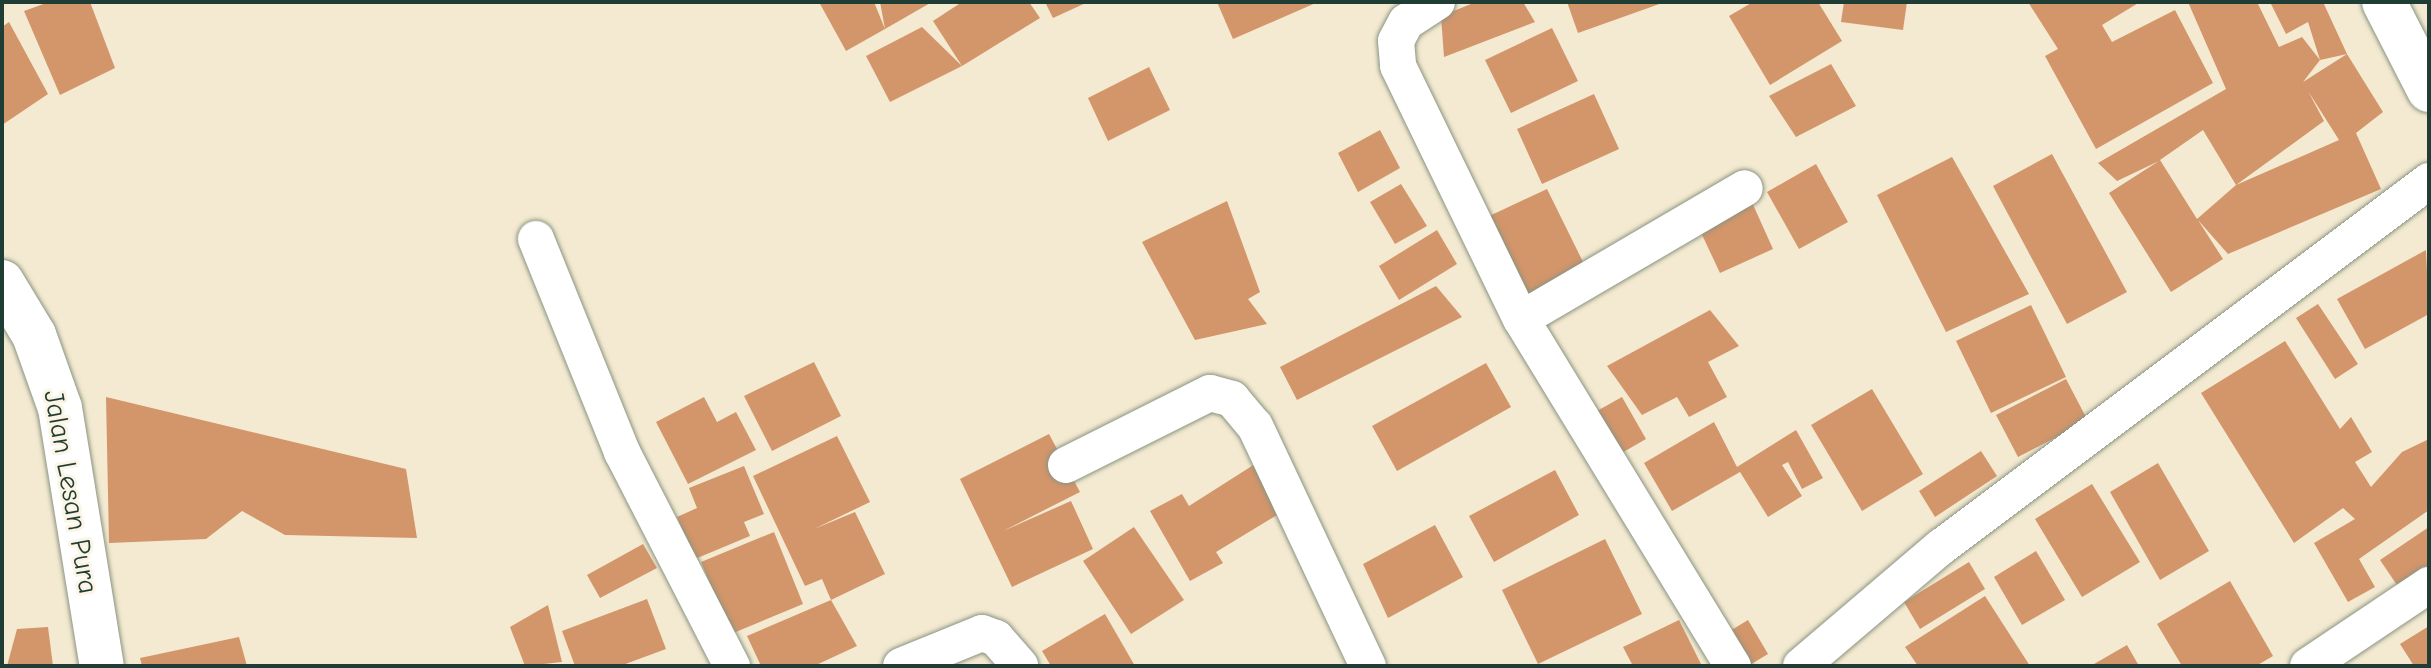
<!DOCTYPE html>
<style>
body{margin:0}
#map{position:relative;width:2431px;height:668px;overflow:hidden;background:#f4ead1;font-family:"Comic Neue",sans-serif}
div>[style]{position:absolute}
.building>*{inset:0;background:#d3956a}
.roads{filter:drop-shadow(0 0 2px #8a9482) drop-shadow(0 0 2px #8a9482)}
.minor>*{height:36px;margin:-18px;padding:0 18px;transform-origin:18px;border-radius:18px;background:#fff}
.tertiary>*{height:44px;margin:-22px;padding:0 22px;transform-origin:22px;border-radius:22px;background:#fff}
.secondary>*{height:44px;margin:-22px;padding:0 22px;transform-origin:22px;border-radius:22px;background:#fff}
span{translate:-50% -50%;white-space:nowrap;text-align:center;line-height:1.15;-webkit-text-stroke:6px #fcf5e5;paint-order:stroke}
.street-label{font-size:28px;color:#1f3d34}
.frame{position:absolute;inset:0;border:4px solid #1f3d34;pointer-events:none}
</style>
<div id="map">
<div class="building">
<i style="clip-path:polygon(49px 2px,90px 2px,115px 68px,60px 95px,24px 11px)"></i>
<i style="clip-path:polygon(819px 2px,874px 2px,885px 29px,880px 2px,932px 2px,885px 29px,846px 51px)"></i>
<i style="clip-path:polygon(962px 2px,1029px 2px,1040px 18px,962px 66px,933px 21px)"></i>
<i style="clip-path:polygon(1045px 2px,1088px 2px,1053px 18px)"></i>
<i style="clip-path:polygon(1217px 2px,1318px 2px,1233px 39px)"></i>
<i style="clip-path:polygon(1476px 2px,1523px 2px,1535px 22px,1444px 57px,1441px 16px)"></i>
<i style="clip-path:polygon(1567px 2px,1665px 2px,1578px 33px)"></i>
<i style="clip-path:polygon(1753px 2px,1818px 2px,1842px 41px,1770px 85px,1729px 16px)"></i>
<i style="clip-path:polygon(1844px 2px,1907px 2px,1903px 30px,1841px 22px)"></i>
<i style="clip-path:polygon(2028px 2px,2140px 2px,2102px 25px,2112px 42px,2175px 10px,2213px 83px,2096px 149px,2045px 56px,2058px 49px)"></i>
<i style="clip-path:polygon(evenodd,2188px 2px,2257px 2px,2279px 47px,2302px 37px,2320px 60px,2308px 22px,2286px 34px,2270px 2px,2323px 2px,2347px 54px,2320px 60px,2303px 82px,2347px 54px,2383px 112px,2356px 133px,2381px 189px,2228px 254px,2198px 220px,2223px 259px,2171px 292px,2109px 193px,2159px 161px,2117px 181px,2098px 163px,2226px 89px,2188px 2px,2308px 91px,2339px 140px,2236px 185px,2197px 219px,2160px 160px,2203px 130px,2236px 185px,2324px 121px,2308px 91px)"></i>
<i style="clip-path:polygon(9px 22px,48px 94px,2px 125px,2px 27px)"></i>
<i style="clip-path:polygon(922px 27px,962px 66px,890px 102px,866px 56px)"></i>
<i style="clip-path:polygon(1552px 28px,1578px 81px,1511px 113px,1485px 60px)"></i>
<i style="clip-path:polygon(1831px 64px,1856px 106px,1796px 137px,1769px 96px)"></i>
<i style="clip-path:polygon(1149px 67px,1170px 110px,1108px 141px,1088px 98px)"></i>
<i style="clip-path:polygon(1594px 94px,1619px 149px,1542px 184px,1517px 129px)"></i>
<i style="clip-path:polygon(1380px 130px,1400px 168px,1358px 192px,1338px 153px)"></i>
<i style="clip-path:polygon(2052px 154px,2127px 292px,2067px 324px,1993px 186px)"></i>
<i style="clip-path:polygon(1952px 157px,2029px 294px,1946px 332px,1877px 195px)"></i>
<i style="clip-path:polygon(1816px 164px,1848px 222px,1799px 249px,1767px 192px)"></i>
<i style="clip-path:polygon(1401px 184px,1427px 226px,1395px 244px,1370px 202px)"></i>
<i style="clip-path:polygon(1547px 189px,1586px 268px,1523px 298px,1485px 218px)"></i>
<i style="clip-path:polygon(1750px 198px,1773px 249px,1720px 273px,1696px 222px)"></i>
<i style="clip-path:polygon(1227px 201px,1260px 292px,1248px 299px,1267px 324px,1195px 340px,1142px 242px)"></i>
<i style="clip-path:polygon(1437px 230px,1457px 264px,1399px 300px,1379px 266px)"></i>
<i style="clip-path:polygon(2426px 250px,2429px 314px,2365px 349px,2337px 299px)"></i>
<i style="clip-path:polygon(1436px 286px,1462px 317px,1297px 400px,1280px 367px)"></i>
<i style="clip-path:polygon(2318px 304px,2358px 364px,2335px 379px,2296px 318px)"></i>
<i style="clip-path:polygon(2031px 305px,2066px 377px,1991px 413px,1956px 341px)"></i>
<i style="clip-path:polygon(1710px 310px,1739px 346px,1708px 362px,1727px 397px,1689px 417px,1677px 397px,1642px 415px,1607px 366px)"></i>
<i style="clip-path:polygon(2285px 341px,2340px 429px,2351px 417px,2372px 452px,2355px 462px,2371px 487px,2402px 452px,2429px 439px,2429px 510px,2359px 559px,2375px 587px,2348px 602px,2314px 543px,2355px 519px,2343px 508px,2294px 543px,2201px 393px)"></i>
<i style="clip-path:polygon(814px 362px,841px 416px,772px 451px,744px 396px)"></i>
<i style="clip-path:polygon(1486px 363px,1511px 407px,1397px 471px,1372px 426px)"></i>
<i style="clip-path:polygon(2066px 379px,2088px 421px,2018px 457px,1996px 415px)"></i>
<i style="clip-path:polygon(1872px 389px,1923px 474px,1862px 511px,1811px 425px)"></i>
<i style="clip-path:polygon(106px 397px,406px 469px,417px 538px,285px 535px,242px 511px,206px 539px,109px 543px)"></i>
<i style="clip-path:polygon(704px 397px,717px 422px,736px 412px,756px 450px,688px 484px,656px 422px)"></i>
<i style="clip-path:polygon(1622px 397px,1646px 439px,1613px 458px,1588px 416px)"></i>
<i style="clip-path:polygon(1714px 422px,1737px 467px,1796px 430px,1823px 478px,1802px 489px,1788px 462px,1782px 465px,1802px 496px,1768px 517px,1740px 472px,1672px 511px,1644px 463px)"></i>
<i style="clip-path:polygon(1049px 434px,1080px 492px,1003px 531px,1071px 501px,1093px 549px,1012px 587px,960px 479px)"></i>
<i style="clip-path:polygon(837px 436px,870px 502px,814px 529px,855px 512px,885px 574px,831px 600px,822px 579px,805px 586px,753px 476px)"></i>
<i style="clip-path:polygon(1981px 451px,1997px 476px,1935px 517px,1919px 491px)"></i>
<i style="clip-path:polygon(2158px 463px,2209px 551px,2160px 580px,2110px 492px)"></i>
<i style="clip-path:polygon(1255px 464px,1282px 512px,1216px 552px,1223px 563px,1190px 581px,1150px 511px,1182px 494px,1189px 506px)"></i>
<i style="clip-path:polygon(744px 466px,764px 514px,744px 522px,750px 536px,695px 559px,677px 517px,697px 508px,689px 488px)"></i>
<i style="clip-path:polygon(1555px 470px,1579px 515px,1494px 562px,1469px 516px)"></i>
<i style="clip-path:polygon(2092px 484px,2140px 562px,2082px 597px,2035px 519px)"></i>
<i style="clip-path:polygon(1435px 525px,1463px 577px,1388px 618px,1363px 564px)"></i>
<i style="clip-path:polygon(1134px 527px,1184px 600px,1131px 634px,1083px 561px)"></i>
<i style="clip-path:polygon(2429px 527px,2429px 568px,2399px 588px,2380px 560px)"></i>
<i style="clip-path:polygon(774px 532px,803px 604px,731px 634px,701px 562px)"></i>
<i style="clip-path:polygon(1605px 539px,1642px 614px,1538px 664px,1502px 590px)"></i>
<i style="clip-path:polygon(643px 544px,657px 568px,600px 598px,587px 575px)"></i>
<i style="clip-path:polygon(2036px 551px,2065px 600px,2022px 625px,1994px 577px)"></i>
<i style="clip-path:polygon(1969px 562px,1985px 589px,1920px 629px,1904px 602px)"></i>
<i style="clip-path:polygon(2230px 581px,2273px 656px,2256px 666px,2182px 666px,2157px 624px)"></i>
<i style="clip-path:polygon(1985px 596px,2030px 666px,1918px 666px,1905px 647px)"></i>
<i style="clip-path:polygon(647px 599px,666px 649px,620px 666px,575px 666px,562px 631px)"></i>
<i style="clip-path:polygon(831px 600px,857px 646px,814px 666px,761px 666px,747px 636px)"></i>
<i style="clip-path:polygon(548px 605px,562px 662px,525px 666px,510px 627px)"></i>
<i style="clip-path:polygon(1105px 614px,1135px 666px,1051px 666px,1042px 651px)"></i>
<i style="clip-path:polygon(1679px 620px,1702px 666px,1633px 666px,1623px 647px)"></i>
<i style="clip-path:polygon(1748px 620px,1768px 654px,1748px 666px,1720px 637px)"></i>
<i style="clip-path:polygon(2429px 626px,2429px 666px,2414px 666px,2400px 644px)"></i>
<i style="clip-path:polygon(48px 627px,53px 666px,7px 666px,17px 629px)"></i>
<i style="clip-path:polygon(239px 637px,247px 666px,142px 666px,140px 658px)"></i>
<i style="clip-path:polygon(2127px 645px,2139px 666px,2095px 666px,2094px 664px)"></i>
</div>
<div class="roads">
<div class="minor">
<i style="left:1437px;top:2px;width:37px;rotate:147deg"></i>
<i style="left:1406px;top:22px;width:21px;rotate:118deg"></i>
<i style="left:1396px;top:41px;width:25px;rotate:85deg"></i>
<i style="left:1398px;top:66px;width:281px;rotate:64.1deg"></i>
<i style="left:1521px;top:319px;width:407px;rotate:58.6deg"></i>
<i style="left:536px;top:239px;width:230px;rotate:68deg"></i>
<i style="left:622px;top:452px;width:241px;rotate:62.8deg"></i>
<i style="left:1521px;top:319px;width:259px;rotate:-30.3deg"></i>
<i style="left:1066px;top:465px;width:161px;rotate:-26.6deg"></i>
<i style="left:1210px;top:393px;width:23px;rotate:15deg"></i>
<i style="left:1232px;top:399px;width:35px;rotate:50deg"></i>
<i style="left:1255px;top:426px;width:265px;rotate:64.8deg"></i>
<i style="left:901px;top:666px;width:87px;rotate:-22.2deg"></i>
<i style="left:982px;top:633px;width:15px;rotate:20deg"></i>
<i style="left:996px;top:638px;width:37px;rotate:49deg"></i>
<i style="left:1801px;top:666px;width:184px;rotate:-40.4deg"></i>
<i style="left:1941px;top:547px;width:610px;rotate:-36.87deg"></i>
<i style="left:2308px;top:666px;width:146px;rotate:-33.8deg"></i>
</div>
<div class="tertiary">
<i style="left:2px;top:282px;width:62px;rotate:58.9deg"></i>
<i style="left:34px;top:335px;width:77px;rotate:70.4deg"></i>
<i style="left:60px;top:408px;width:261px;rotate:80.8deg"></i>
</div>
<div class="secondary">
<i style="left:2384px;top:2px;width:99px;rotate:62.9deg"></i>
</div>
</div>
<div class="street-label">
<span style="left:71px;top:492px;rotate:80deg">Jalan Lesan Pura</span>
</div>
<div class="frame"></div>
</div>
